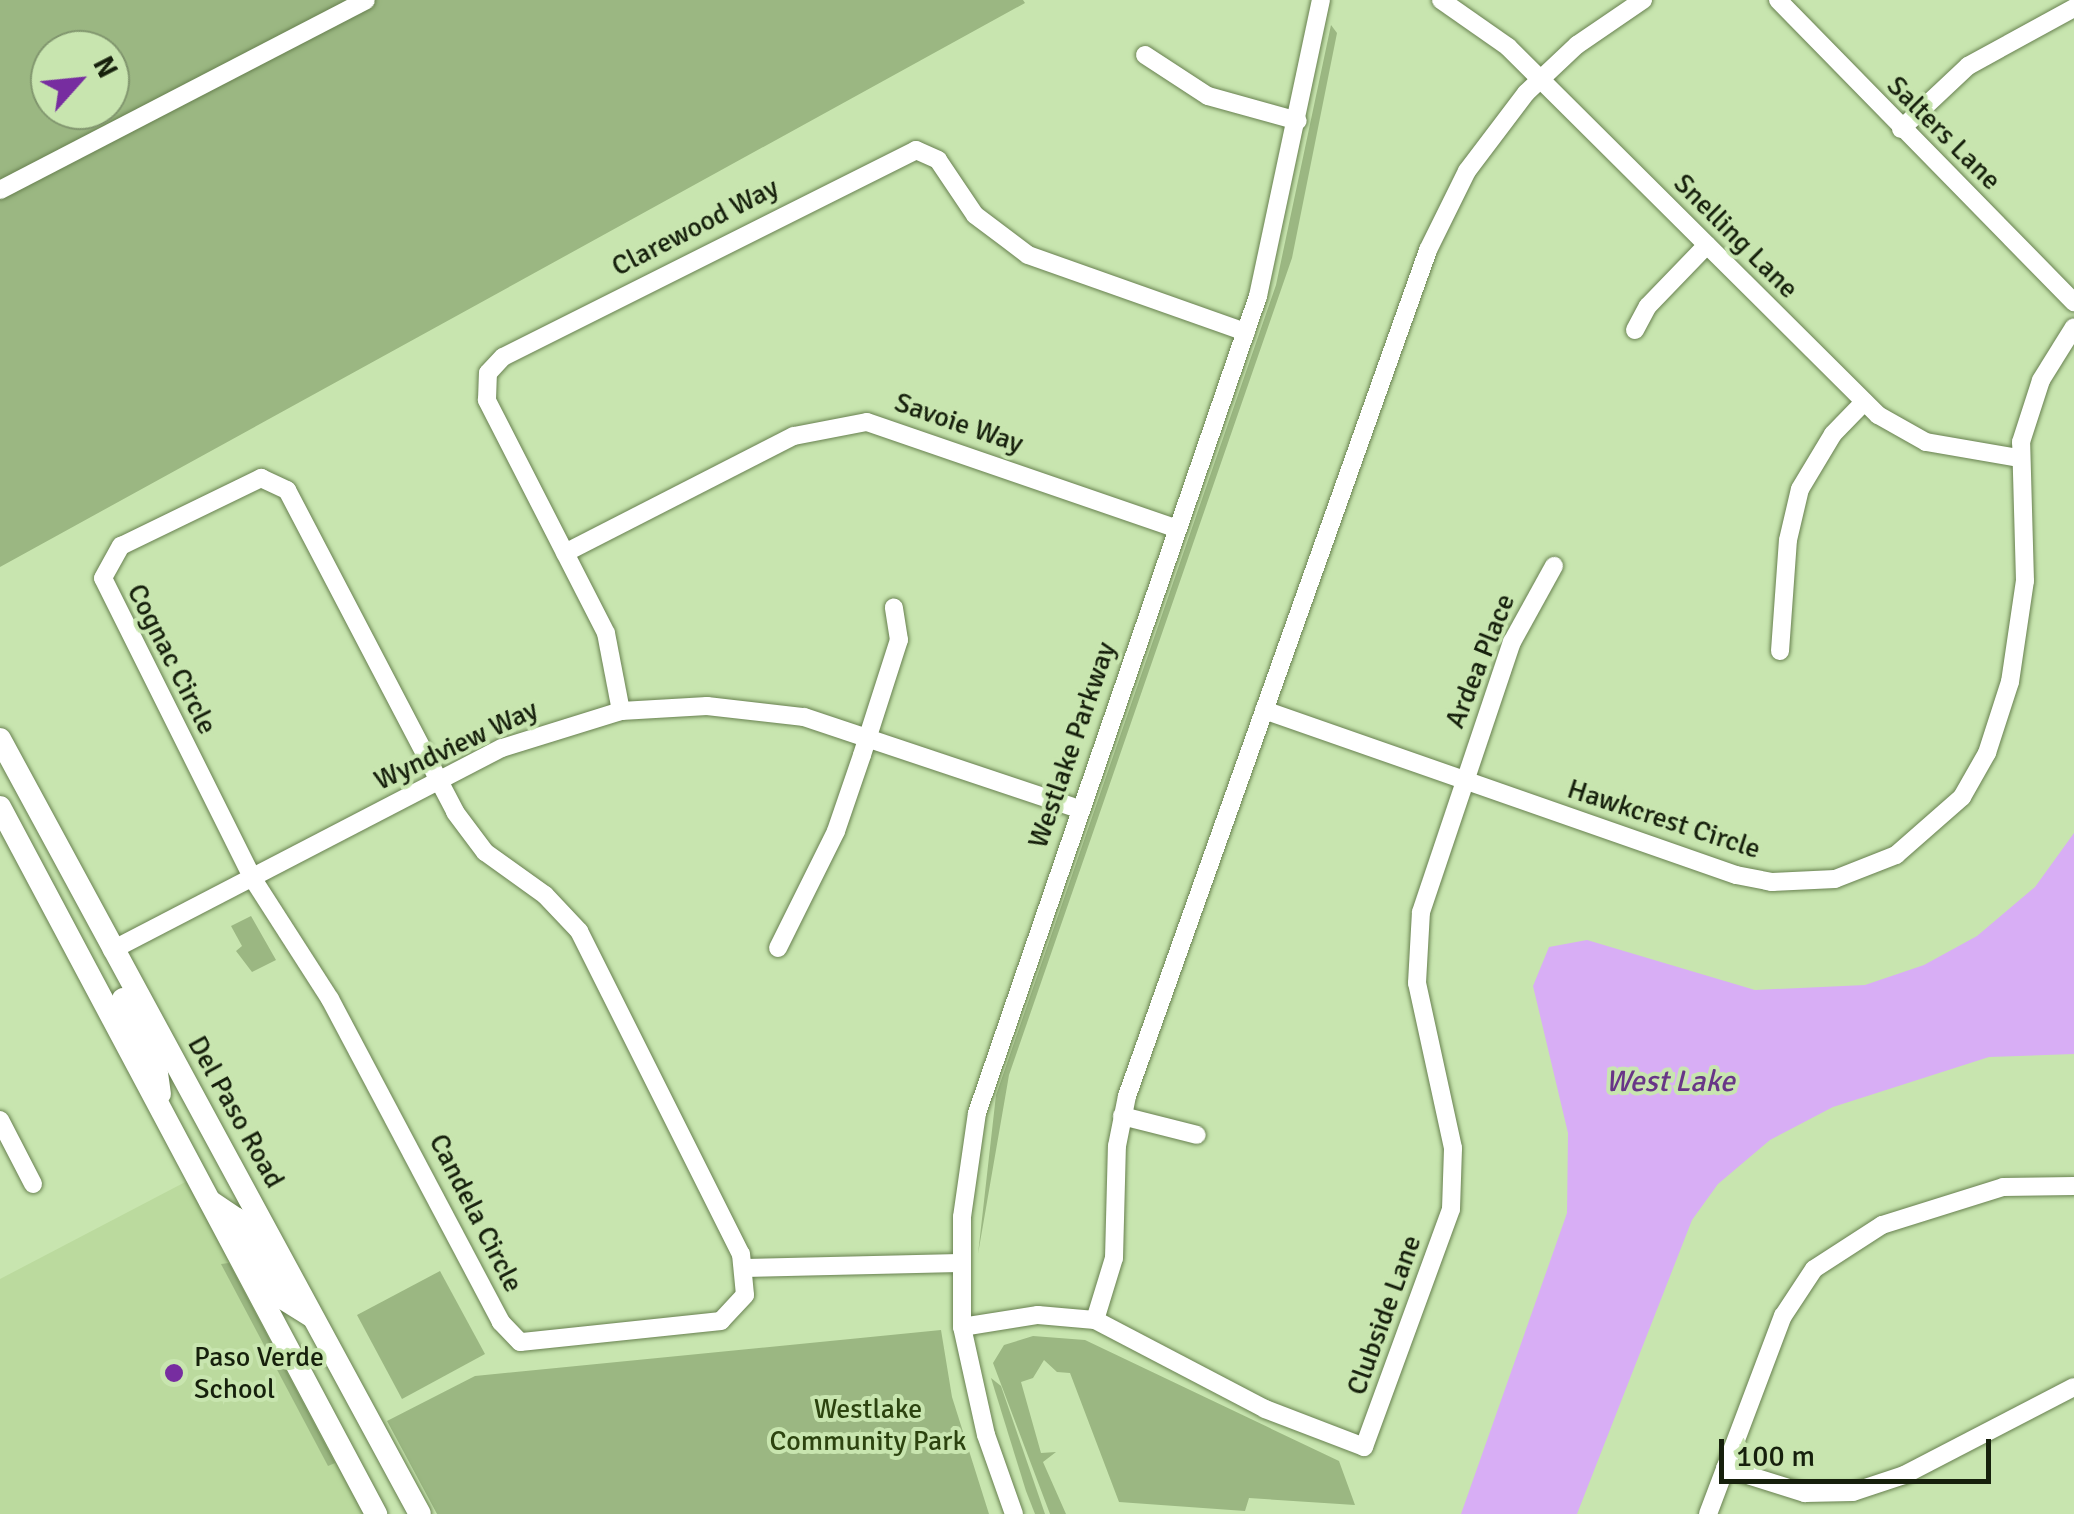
<!DOCTYPE html>
<style>
body{margin:0}
#map{position:relative;width:2074px;height:1514px;overflow:hidden;background:#c8e5af;font-family:Signika,sans-serif}
div>[style]{position:absolute}
.built>*{inset:0;background:#bbda9e}
.green>*{inset:0;background:#9bb782}
.water>*{inset:0;background:#d8aef5}
.roads{filter:drop-shadow(0 0 2px #688150) drop-shadow(0 0 2px #688150)}
.street>*{height:18px;margin:-9px;padding:0 9px;transform-origin:9px;border-radius:9px;background:#fff}
.secondary>*{height:22px;margin:-11px;padding:0 11px;transform-origin:11px;border-radius:11px;background:#fff}
.dots>*{width:28px;height:28px;translate:-50% -50%;box-sizing:border-box;border:5px solid #c8e5af;border-radius:50%}
span{translate:-50% -50%;white-space:nowrap;text-align:center;line-height:1.15;-webkit-text-stroke:8px #c8e5af;paint-order:stroke}
.street-label{font-size:28px;color:#16200c}
.poi-label{font-size:28px;color:#16200c}
.left{translate:0 -50%;text-align:left}
.park-label{font-size:28px;color:#2c430f}
.water-label{font-size:30px;color:#683587;font-style:italic}
.north{position:absolute;left:30px;top:30px;width:100px;height:100px;box-sizing:border-box;background:#c8e5af;border:2px solid #81966e;border-radius:50%;rotate:63deg;font-size:28px;font-weight:700;line-height:40px;text-align:center;color:#16200c}
.north::after{content:'';display:block;margin:auto;width:35px;height:45px;background:#772da0;clip-path:polygon(50% 0,100% 100%,50% 72%,0 100%)}
.scale{position:absolute;left:1719px;top:1439px;width:272px;height:45px;box-sizing:border-box;border:5px solid #16200c;border-top:0;padding-left:12px;font-size:30px;line-height:35px;white-space:nowrap;color:#16200c;-webkit-text-stroke:8px #c8e5af;paint-order:stroke}
</style>
<div id="map">
<div class="built">
<i style="clip-path:polygon(191px 1179px,364px 1514px,0 1514px,0 1279px)"></i>
</div>
<div class="green">
<i style="clip-path:polygon(evenodd,0 0,1023px 0,1025px 3px,0 567px,0 0,50px 50px,110px 50px,110px 110px,50px 110px,50px 50px)"></i>
<i style="clip-path:polygon(1331px 25px,1337px 33px,1292px 258px,1009px 1075px,978px 1254px,996px 1095px,1276px 285px)"></i>
<i style="clip-path:polygon(251px 916px,276px 960px,252px 972px,236px 951px,242px 946px,231px 926px)"></i>
<i style="clip-path:polygon(229px 1263px,335px 1463px,328px 1466px,221px 1264px)"></i>
<i style="clip-path:polygon(440px 1271px,485px 1354px,402px 1399px,357px 1315px)"></i>
<i style="clip-path:polygon(941px 1330px,952px 1397px,989px 1514px,437px 1514px,387px 1421px,475px 1376px)"></i>
<i style="clip-path:polygon(1033px 1336px,1085px 1340px,1339px 1461px,1355px 1505px,1249px 1498px,1245px 1511px,1119px 1502px,1070px 1373px,1057px 1372px,1044px 1360px,1033px 1378px,1021px 1382px,1041px 1453px,1056px 1452px,1043px 1462px,1066px 1514px,1050px 1514px,993px 1363px,1004px 1345px)"></i>
<i style="clip-path:polygon(991px 1378px,1001px 1386px,1045px 1514px,1035px 1514px,1026px 1491px)"></i>
</div>
<div class="water">
<i style="clip-path:polygon(2074px 833px,2074px 1054px,1989px 1057px,1833px 1107px,1770px 1140px,1718px 1184px,1692px 1220px,1577px 1514px,1461px 1514px,1567px 1213px,1568px 1133px,1533px 986px,1549px 947px,1587px 940px,1755px 990px,1865px 985px,1924px 965px,1977px 936px,2035px 887px)"></i>
</div>
<div class="roads">
<div class="street">
<i style="left:1441px;top:0;width:82px;rotate:35deg"></i>
<i style="left:1508px;top:47px;width:522px;rotate:44.84deg"></i>
<i style="left:1878px;top:415px;width:55px;rotate:29.4deg"></i>
<i style="left:1926px;top:442px;width:94px;rotate:9.8deg"></i>
<i style="left:1778px;top:0;width:423px;rotate:45.6deg"></i>
<i style="left:1145px;top:55px;width:75px;rotate:33.1deg"></i>
<i style="left:1208px;top:96px;width:93px;rotate:15.5deg"></i>
<i style="left:1901px;top:129px;width:92px;rotate:-43.2deg"></i>
<i style="left:1968px;top:66px;width:121px;rotate:-28.7deg"></i>
<i style="left:0;top:190px;width:412px;rotate:-27.4deg"></i>
<i style="left:1635px;top:330px;width:27px;rotate:-62deg"></i>
<i style="left:1648px;top:306px;width:85px;rotate:-46deg"></i>
<i style="left:261px;top:478px;width:29px;rotate:25deg"></i>
<i style="left:287px;top:490px;width:363px;rotate:62.4deg"></i>
<i style="left:455px;top:812px;width:50px;rotate:53.1deg"></i>
<i style="left:485px;top:852px;width:74px;rotate:35.6deg"></i>
<i style="left:545px;top:895px;width:50px;rotate:46.6deg"></i>
<i style="left:579px;top:931px;width:361px;rotate:63.4deg"></i>
<i style="left:741px;top:1254px;width:41px;rotate:84.4deg"></i>
<i style="left:745px;top:1295px;width:35px;rotate:133deg"></i>
<i style="left:721px;top:1321px;width:202px;rotate:174deg"></i>
<i style="left:520px;top:1342px;width:28px;rotate:-134deg"></i>
<i style="left:501px;top:1322px;width:365px;rotate:-117.9deg"></i>
<i style="left:330px;top:999px;width:143px;rotate:-122.7deg"></i>
<i style="left:253px;top:879px;width:336px;rotate:-116.5deg"></i>
<i style="left:103px;top:578px;width:37px;rotate:-61deg"></i>
<i style="left:121px;top:546px;width:156px;rotate:-25.9deg"></i>
<i style="left:565px;top:553px;width:257px;rotate:-27.1deg"></i>
<i style="left:794px;top:436px;width:74px;rotate:-10.9deg"></i>
<i style="left:867px;top:422px;width:328px;rotate:19deg"></i>
<i style="left:1780px;top:651px;width:111px;rotate:-85.9deg"></i>
<i style="left:1788px;top:540px;width:52px;rotate:-76.8deg"></i>
<i style="left:1800px;top:489px;width:64px;rotate:-59deg"></i>
<i style="left:1833px;top:434px;width:45px;rotate:-45.9deg"></i>
<i style="left:1264px;top:710px;width:500px;rotate:19.27deg"></i>
<i style="left:1736px;top:875px;width:37px;rotate:11deg"></i>
<i style="left:1772px;top:882px;width:63px;rotate:-2.7deg"></i>
<i style="left:1835px;top:879px;width:66px;rotate:-21.5deg"></i>
<i style="left:1896px;top:855px;width:88px;rotate:-41.3deg"></i>
<i style="left:1962px;top:797px;width:51px;rotate:-60.4deg"></i>
<i style="left:1987px;top:753px;width:75px;rotate:-72.1deg"></i>
<i style="left:2010px;top:682px;width:102px;rotate:-81.6deg"></i>
<i style="left:2025px;top:581px;width:139px;rotate:-91.6deg"></i>
<i style="left:2021px;top:442px;width:65px;rotate:-72.1deg"></i>
<i style="left:2041px;top:380px;width:62px;rotate:-58.1deg"></i>
<i style="left:621px;top:711px;width:79px;rotate:-100.9deg"></i>
<i style="left:606px;top:633px;width:262px;rotate:-117.1deg"></i>
<i style="left:487px;top:400px;width:27px;rotate:-88deg"></i>
<i style="left:488px;top:373px;width:22px;rotate:-47deg"></i>
<i style="left:503px;top:357px;width:462px;rotate:-26.6deg"></i>
<i style="left:916px;top:150px;width:24px;rotate:24deg"></i>
<i style="left:938px;top:160px;width:66px;rotate:56.1deg"></i>
<i style="left:975px;top:215px;width:66px;rotate:37deg"></i>
<i style="left:1028px;top:255px;width:231px;rotate:19.5deg"></i>
<i style="left:778px;top:948px;width:131px;rotate:-63.6deg"></i>
<i style="left:836px;top:831px;width:80px;rotate:-71.1deg"></i>
<i style="left:862px;top:755px;width:121px;rotate:-72.2deg"></i>
<i style="left:899px;top:640px;width:33px;rotate:-99deg"></i>
<i style="left:112px;top:950px;width:439px;rotate:-27.4deg"></i>
<i style="left:502px;top:748px;width:125px;rotate:-17.3deg"></i>
<i style="left:621px;top:711px;width:86px;rotate:-3.3deg"></i>
<i style="left:707px;top:706px;width:98px;rotate:6.5deg"></i>
<i style="left:804px;top:717px;width:290px;rotate:18.5deg"></i>
<i style="left:1122px;top:1116px;width:77px;rotate:14.2deg"></i>
<i style="left:0;top:1120px;width:72px;rotate:62.7deg"></i>
<i style="left:743px;top:1268px;width:218px;rotate:-1.3deg"></i>
<i style="left:1095px;top:1320px;width:65px;rotate:-73deg"></i>
<i style="left:1114px;top:1258px;width:112px;rotate:-88.5deg"></i>
<i style="left:1117px;top:1146px;width:51px;rotate:-78.7deg"></i>
<i style="left:1127px;top:1096px;width:898px;rotate:-70.41deg"></i>
<i style="left:1428px;top:250px;width:88px;rotate:-63.7deg"></i>
<i style="left:1467px;top:171px;width:98px;rotate:-52.9deg"></i>
<i style="left:1526px;top:93px;width:70px;rotate:-43.3deg"></i>
<i style="left:1577px;top:45px;width:80px;rotate:-34.3deg"></i>
<i style="left:962px;top:1327px;width:77px;rotate:-9deg"></i>
<i style="left:1038px;top:1315px;width:57px;rotate:5deg"></i>
<i style="left:1095px;top:1320px;width:192px;rotate:27.6deg"></i>
<i style="left:1265px;top:1409px;width:106px;rotate:21deg"></i>
<i style="left:1364px;top:1447px;width:253px;rotate:-69.9deg"></i>
<i style="left:1451px;top:1209px;width:61px;rotate:-88.1deg"></i>
<i style="left:1453px;top:1148px;width:169px;rotate:-102.3deg"></i>
<i style="left:1417px;top:983px;width:71px;rotate:-86.8deg"></i>
<i style="left:1421px;top:912px;width:285px;rotate:-71.4deg"></i>
<i style="left:1512px;top:642px;width:87px;rotate:-61.1deg"></i>
<i style="left:1725px;top:1468px;width:84px;rotate:17.4deg"></i>
<i style="left:1805px;top:1493px;width:48px;rotate:-1.2deg"></i>
<i style="left:1853px;top:1492px;width:54px;rotate:-18.4deg"></i>
<i style="left:1904px;top:1475px;width:191px;rotate:-27.4deg"></i>
<i style="left:1014px;top:1514px;width:84px;rotate:-109.5deg"></i>
<i style="left:986px;top:1435px;width:111px;rotate:-102.5deg"></i>
<i style="left:962px;top:1327px;width:110px;rotate:-90deg"></i>
<i style="left:962px;top:1217px;width:105px;rotate:-81.8deg"></i>
<i style="left:977px;top:1113px;width:864px;rotate:-71.02deg"></i>
<i style="left:1258px;top:296px;width:303px;rotate:-78deg"></i>
<i style="left:1708px;top:1514px;width:212px;rotate:-69.3deg"></i>
<i style="left:1783px;top:1316px;width:56px;rotate:-56.6deg"></i>
<i style="left:1814px;top:1269px;width:81px;rotate:-32.9deg"></i>
<i style="left:1882px;top:1225px;width:127px;rotate:-17.4deg"></i>
<i style="left:2003px;top:1187px;width:71px;rotate:-0.8deg"></i>
</div>
<div class="secondary">
<i style="left:0;top:739px;width:881px;rotate:61.55deg"></i>
<i style="left:0;top:807px;width:801px;rotate:61.99deg"></i>
<i style="left:123px;top:999px;width:75px;rotate:63.8deg"></i>
<i style="left:156px;top:1066px;width:28px;rotate:82deg"></i>
<i style="left:210px;top:1201px;width:32px;rotate:34deg"></i>
<i style="left:237px;top:1219px;width:91px;rotate:60.3deg"></i>
<i style="left:282px;top:1298px;width:34px;rotate:32deg"></i>
</div>
</div>
<div class="dots">
<i style="left:174px;top:1373px;background:#772da0"></i>
</div>
<div class="street-label">
<span style="left:1944px;top:133px;rotate:45deg">Salters Lane</span>
<span style="left:695px;top:227px;rotate:-27deg">Clarewood Way</span>
<span style="left:1736px;top:236px;rotate:45deg">Snelling Lane</span>
<span style="left:959px;top:423px;rotate:19deg">Savoie Way</span>
<span style="left:172px;top:659px;rotate:63deg">Cognac Circle</span>
<span style="left:1480px;top:661px;rotate:-68deg">Ardea Place</span>
<span style="left:456px;top:745px;rotate:-25deg">Wyndview Way</span>
<span style="left:1072px;top:745px;rotate:-71deg">Westlake Parkway</span>
<span style="left:1664px;top:819px;rotate:18deg">Hawkcrest Circle</span>
<span style="left:236px;top:1112px;rotate:61deg">Del Paso Road</span>
<span style="left:476px;top:1213px;rotate:63deg">Candela Circle</span>
<span style="left:1384px;top:1315px;rotate:-70deg">Clubside Lane</span>
</div>
<div class="poi-label">
<span class="left" style="left:194px;top:1373px">Paso Verde<br>School</span>
</div>
<div class="park-label">
<span style="left:868px;top:1425px">Westlake<br>Community Park</span>
</div>
<div class="water-label">
<span style="left:1670px;top:1082px">West Lake</span>
</div>
<div class="north">N</div>
<div class="scale">100 m</div>
</div>
